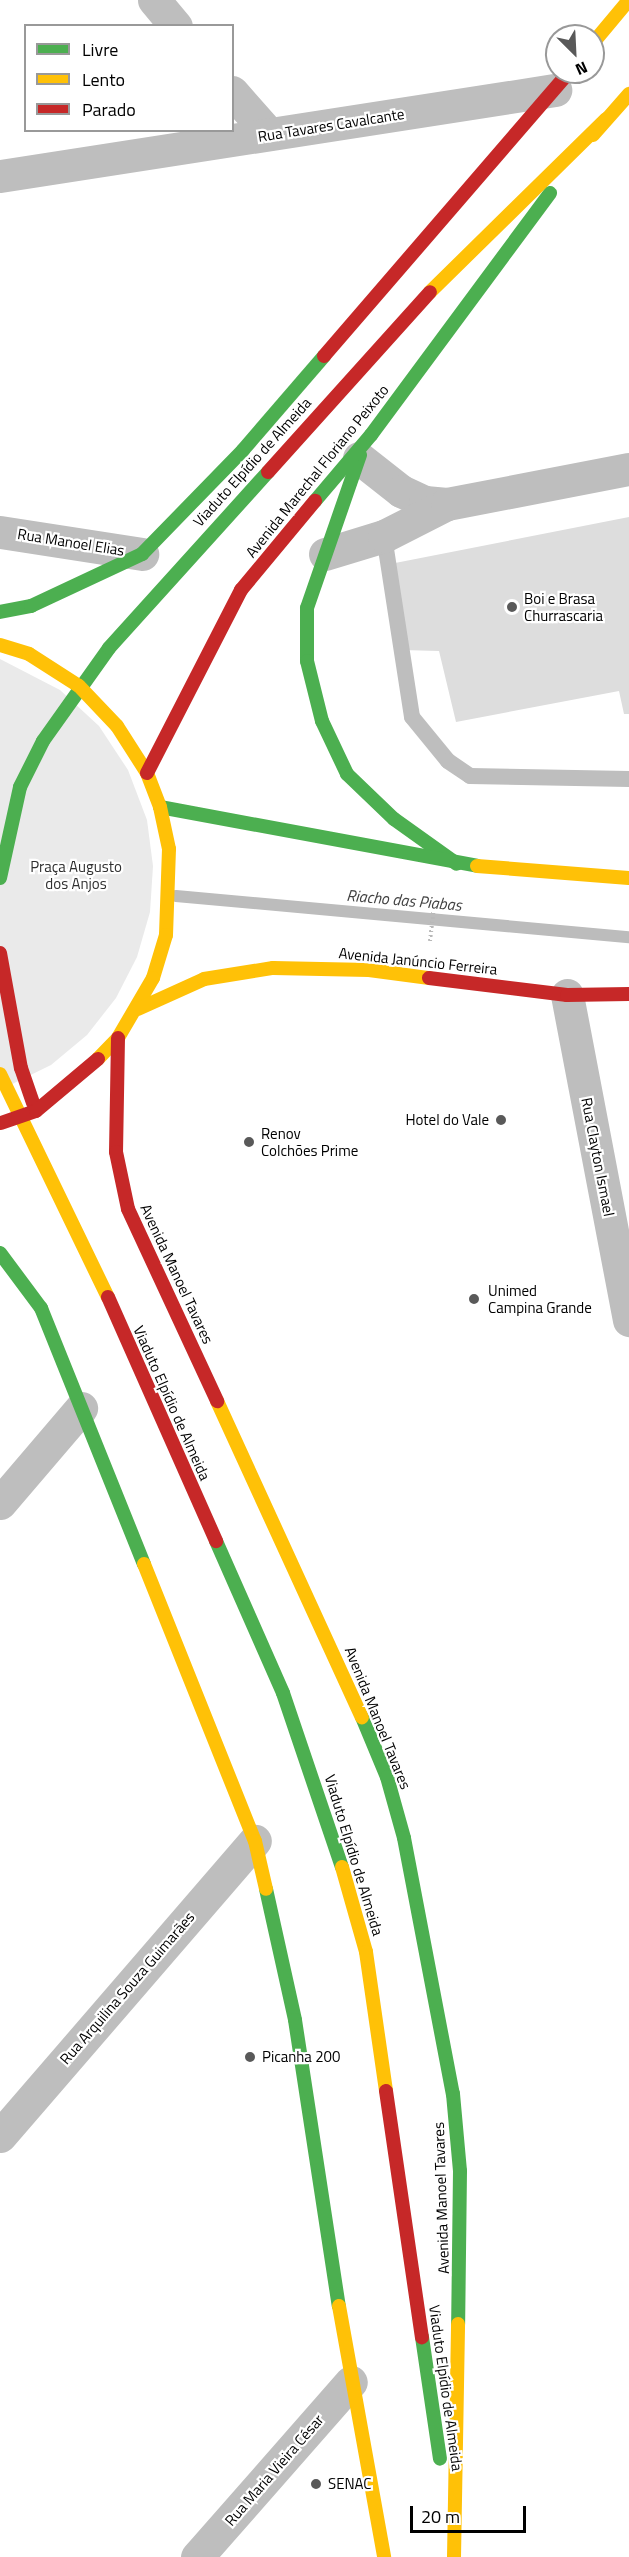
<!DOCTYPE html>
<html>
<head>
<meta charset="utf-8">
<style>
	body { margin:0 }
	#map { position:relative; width:629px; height:2557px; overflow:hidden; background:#fff; font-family:"Titillium Web",sans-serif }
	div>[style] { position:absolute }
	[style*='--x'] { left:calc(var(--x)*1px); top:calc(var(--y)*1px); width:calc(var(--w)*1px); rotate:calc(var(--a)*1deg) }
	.green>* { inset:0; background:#eaeaea }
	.stream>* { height:12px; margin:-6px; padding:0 6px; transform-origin:6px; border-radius:6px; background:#bcbcbc }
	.building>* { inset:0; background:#ddd }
	.path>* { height:4px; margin-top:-2px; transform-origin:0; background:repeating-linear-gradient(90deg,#b8b8b8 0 1.5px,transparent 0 4.5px) }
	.lane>* { height:16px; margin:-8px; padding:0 8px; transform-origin:8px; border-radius:8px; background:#bebebe }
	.street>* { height:33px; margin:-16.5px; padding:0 16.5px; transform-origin:16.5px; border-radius:16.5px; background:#bebebe }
	.fast>* { height:14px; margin:-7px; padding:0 7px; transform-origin:7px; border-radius:7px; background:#4caf50 }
	.slow>* { height:14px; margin:-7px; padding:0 7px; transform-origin:7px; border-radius:7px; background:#ffc107 }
	.jam>* { height:14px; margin:-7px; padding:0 7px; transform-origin:7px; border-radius:7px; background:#c62828 }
	.dots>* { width:16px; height:16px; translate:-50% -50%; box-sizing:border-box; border:3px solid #fff; border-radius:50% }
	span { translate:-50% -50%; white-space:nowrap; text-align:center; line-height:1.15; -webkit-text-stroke:4.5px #fff; paint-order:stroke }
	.street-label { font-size:15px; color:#000 }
	.poi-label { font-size:15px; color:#000 }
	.left { translate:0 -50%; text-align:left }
	.right { translate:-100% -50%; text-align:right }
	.park-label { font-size:15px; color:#303030 }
	.water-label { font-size:16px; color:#414141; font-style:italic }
	.legend { position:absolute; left:24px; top:24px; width:210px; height:108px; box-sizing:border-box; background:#fff; border:2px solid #999; margin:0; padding:8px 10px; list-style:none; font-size:18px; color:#000 }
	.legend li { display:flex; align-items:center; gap:12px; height:30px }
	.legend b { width:30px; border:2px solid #999 }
	.north { position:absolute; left:545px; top:24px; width:60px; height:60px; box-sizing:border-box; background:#fff; border:2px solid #999; border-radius:50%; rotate:156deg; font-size:16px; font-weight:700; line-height:24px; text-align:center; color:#000 }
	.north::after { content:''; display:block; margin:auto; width:21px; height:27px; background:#595959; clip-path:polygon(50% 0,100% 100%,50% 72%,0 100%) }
	.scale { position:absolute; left:410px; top:2506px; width:116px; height:27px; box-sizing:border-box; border:3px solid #000; border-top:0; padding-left:8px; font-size:18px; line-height:21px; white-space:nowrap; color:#000; -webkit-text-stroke:4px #fff; paint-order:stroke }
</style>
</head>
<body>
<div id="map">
	<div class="green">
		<div style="clip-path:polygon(0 659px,60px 690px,99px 726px,128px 770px,147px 820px,153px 866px,150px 912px,137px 957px,116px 998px,87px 1035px,51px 1065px,0 1090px)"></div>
	</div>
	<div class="stream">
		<div style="--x:176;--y:896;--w:455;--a:5.2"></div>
	</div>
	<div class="building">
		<div style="clip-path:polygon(629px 517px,629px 714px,624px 714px,619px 691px,456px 722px,439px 651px,402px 650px,390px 564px)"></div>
	</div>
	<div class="path">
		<div style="--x:430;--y:941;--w:43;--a:-83.4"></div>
	</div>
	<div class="lane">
		<div style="--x:384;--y:536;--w:183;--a:81.2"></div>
		<div style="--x:412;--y:717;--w:57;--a:50.7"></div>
		<div style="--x:448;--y:761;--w:27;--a:34"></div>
		<div style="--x:470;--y:776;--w:159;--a:1.1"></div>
	</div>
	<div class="street">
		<div style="--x:154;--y:0;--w:34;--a:50"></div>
		<div style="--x:232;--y:92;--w:56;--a:48.6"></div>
		<div style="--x:0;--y:176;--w:562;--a:-8.81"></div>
		<div style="--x:359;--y:458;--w:53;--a:38.2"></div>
		<div style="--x:401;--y:491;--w:26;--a:25"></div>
		<div style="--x:425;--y:502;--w:22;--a:5"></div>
		<div style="--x:0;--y:532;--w:144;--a:8.8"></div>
		<div style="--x:325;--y:554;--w:62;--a:-17"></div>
		<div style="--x:384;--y:536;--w:71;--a:-26.9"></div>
		<div style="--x:447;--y:504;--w:185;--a:-10.9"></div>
		<div style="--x:567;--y:995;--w:331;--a:79.2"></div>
		<div style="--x:0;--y:1503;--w:125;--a:-49.5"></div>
		<div style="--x:0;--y:2136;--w:390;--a:-49.2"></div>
		<div style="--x:197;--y:2557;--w:233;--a:-48.7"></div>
	</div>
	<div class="fast">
		<div style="--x:360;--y:455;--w:162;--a:109.1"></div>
		<div style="--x:307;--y:608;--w:53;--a:90"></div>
		<div style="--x:307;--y:661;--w:62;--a:76"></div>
		<div style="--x:322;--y:721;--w:59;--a:64.7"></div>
		<div style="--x:347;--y:774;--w:65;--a:43.8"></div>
		<div style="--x:394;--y:819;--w:77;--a:35.5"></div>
		<div style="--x:315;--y:501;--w:87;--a:-49.7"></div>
		<div style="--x:371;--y:435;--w:301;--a:-53.5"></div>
		<div style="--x:0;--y:612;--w:32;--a:-11"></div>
		<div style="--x:31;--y:606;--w:123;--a:-25.1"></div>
		<div style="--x:142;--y:554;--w:145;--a:-45.8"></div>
		<div style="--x:243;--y:450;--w:124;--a:-49.2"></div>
		<div style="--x:160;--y:807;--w:322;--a:10.5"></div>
		<div style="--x:0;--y:878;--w:93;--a:-77.6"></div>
		<div style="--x:20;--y:787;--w:51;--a:-63.4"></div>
		<div style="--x:43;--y:741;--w:114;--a:-54.6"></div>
		<div style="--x:109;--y:648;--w:237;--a:-47.9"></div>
		<div style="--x:0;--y:1253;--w:69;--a:53.3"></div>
		<div style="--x:41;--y:1308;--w:276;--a:68.1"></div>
		<div style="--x:216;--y:1541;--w:166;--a:66.2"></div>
		<div style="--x:283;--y:1693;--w:184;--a:71.3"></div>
		<div style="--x:362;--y:1717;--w:65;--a:67.4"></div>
		<div style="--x:387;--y:1777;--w:63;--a:74.4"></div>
		<div style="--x:404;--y:1838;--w:261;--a:79.2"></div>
		<div style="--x:453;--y:2094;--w:77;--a:84.8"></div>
		<div style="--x:460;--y:2171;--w:153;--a:90.7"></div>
		<div style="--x:266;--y:1889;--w:134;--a:77.5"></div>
		<div style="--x:295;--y:2020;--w:289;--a:81.3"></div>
		<div style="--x:422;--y:2337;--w:123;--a:81.6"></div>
	</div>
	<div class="slow">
		<div style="--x:593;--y:43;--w:56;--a:-50.1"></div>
		<div style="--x:593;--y:135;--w:55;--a:-48.7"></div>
		<div style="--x:430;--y:292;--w:247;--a:-44.5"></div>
		<div style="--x:0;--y:645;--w:30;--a:17"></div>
		<div style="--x:29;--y:654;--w:59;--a:32.6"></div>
		<div style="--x:79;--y:686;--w:55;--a:46.5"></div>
		<div style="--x:117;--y:726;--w:56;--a:57.4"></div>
		<div style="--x:147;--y:773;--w:36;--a:69"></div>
		<div style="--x:160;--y:807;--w:43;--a:77.9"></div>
		<div style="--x:169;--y:849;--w:86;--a:92"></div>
		<div style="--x:166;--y:935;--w:45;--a:106.8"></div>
		<div style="--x:153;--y:978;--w:69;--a:120.3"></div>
		<div style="--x:118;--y:1038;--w:29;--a:134"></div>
		<div style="--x:477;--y:866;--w:152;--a:4.5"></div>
		<div style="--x:138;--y:1009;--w:72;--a:-24.4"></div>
		<div style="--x:204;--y:979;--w:70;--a:-9.1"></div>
		<div style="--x:273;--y:968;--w:96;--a:1.2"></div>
		<div style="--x:369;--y:970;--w:61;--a:7.6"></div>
		<div style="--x:0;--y:1074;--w:248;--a:64.2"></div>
		<div style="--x:217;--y:1401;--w:348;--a:65.4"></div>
		<div style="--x:144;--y:1564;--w:298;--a:68.2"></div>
		<div style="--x:255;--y:1841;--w:49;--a:77.1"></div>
		<div style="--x:342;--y:1867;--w:88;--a:74.2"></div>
		<div style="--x:366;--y:1952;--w:140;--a:81.8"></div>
		<div style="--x:339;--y:2306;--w:255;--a:79.8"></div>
		<div style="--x:454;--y:2557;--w:233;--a:-89"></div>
	</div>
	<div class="jam">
		<div style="--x:324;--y:356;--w:375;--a:-49.2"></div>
		<div style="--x:268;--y:472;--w:242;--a:-48"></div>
		<div style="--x:147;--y:773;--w:206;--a:-62.8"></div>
		<div style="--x:241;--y:590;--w:116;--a:-50.3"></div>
		<div style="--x:0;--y:953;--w:117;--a:79.7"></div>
		<div style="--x:21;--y:1068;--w:37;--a:71"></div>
		<div style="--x:429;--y:978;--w:139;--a:7"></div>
		<div style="--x:567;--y:995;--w:62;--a:-0.9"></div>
		<div style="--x:118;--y:1038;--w:114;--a:91"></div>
		<div style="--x:116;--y:1152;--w:58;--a:78.1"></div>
		<div style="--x:128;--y:1209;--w:212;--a:65.1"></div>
		<div style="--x:1;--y:1123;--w:37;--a:-19"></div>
		<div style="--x:36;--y:1111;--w:81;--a:-40"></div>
		<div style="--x:108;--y:1297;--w:267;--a:66.1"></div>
		<div style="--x:386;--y:2091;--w:249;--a:81.7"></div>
	</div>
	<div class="dots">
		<div style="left:512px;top:607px;background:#595959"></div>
		<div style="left:501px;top:1120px;background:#595959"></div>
		<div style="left:249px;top:1142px;background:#595959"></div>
		<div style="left:474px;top:1299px;background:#595959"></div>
		<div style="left:250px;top:2057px;background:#595959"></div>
		<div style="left:316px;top:2484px;background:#595959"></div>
	</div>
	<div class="street-label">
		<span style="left:331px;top:125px;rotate:-9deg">Rua Tavares Cavalcante</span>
		<span style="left:252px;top:462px;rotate:-48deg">Viaduto Elpídio de Almeida</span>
		<span style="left:317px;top:471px;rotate:-51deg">Avenida Marechal Floriano Peixoto</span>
		<span style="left:71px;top:542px;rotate:9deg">Rua Manoel Elias</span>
		<span style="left:418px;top:961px;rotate:6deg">Avenida Janúncio Ferreira</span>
		<span style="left:598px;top:1157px;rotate:79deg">Rua Clayton Ismael</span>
		<span style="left:177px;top:1274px;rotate:65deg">Avenida Manoel Tavares</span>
		<span style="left:172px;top:1403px;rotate:66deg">Viaduto Elpídio de Almeida</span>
		<span style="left:378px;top:1718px;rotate:68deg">Avenida Manoel Tavares</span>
		<span style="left:354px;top:1855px;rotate:73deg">Viaduto Elpídio de Almeida</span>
		<span style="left:127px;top:1988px;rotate:-49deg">Rua Arquilina Souza Guimarães</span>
		<span style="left:441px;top:2198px;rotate:-92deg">Avenida Manoel Tavares</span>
		<span style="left:446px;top:2388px;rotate:82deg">Viaduto Elpídio de Almeida</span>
		<span style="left:274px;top:2470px;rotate:-49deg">Rua Maria Vieira César</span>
	</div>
	<div class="poi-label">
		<span class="left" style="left:524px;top:607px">Boi e Brasa<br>Churrascaria</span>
		<span class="right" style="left:489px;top:1120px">Hotel do Vale</span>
		<span class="left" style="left:261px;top:1142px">Renov<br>Colchões Prime</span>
		<span class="left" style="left:488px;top:1299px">Unimed<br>Campina Grande</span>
		<span class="left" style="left:262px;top:2057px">Picanha 200</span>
		<span class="left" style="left:328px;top:2484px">SENAC</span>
	</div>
	<div class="park-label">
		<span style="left:76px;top:875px">Praça Augusto<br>dos Anjos</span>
	</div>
	<div class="water-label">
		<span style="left:404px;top:900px;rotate:5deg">Riacho das Piabas</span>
	</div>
	<ul class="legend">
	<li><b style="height:8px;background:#4caf50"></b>Livre</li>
	<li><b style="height:8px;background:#ffc107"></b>Lento</li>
	<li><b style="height:8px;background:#c62828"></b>Parado</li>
	</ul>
	<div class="north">N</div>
	<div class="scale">20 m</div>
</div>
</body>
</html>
